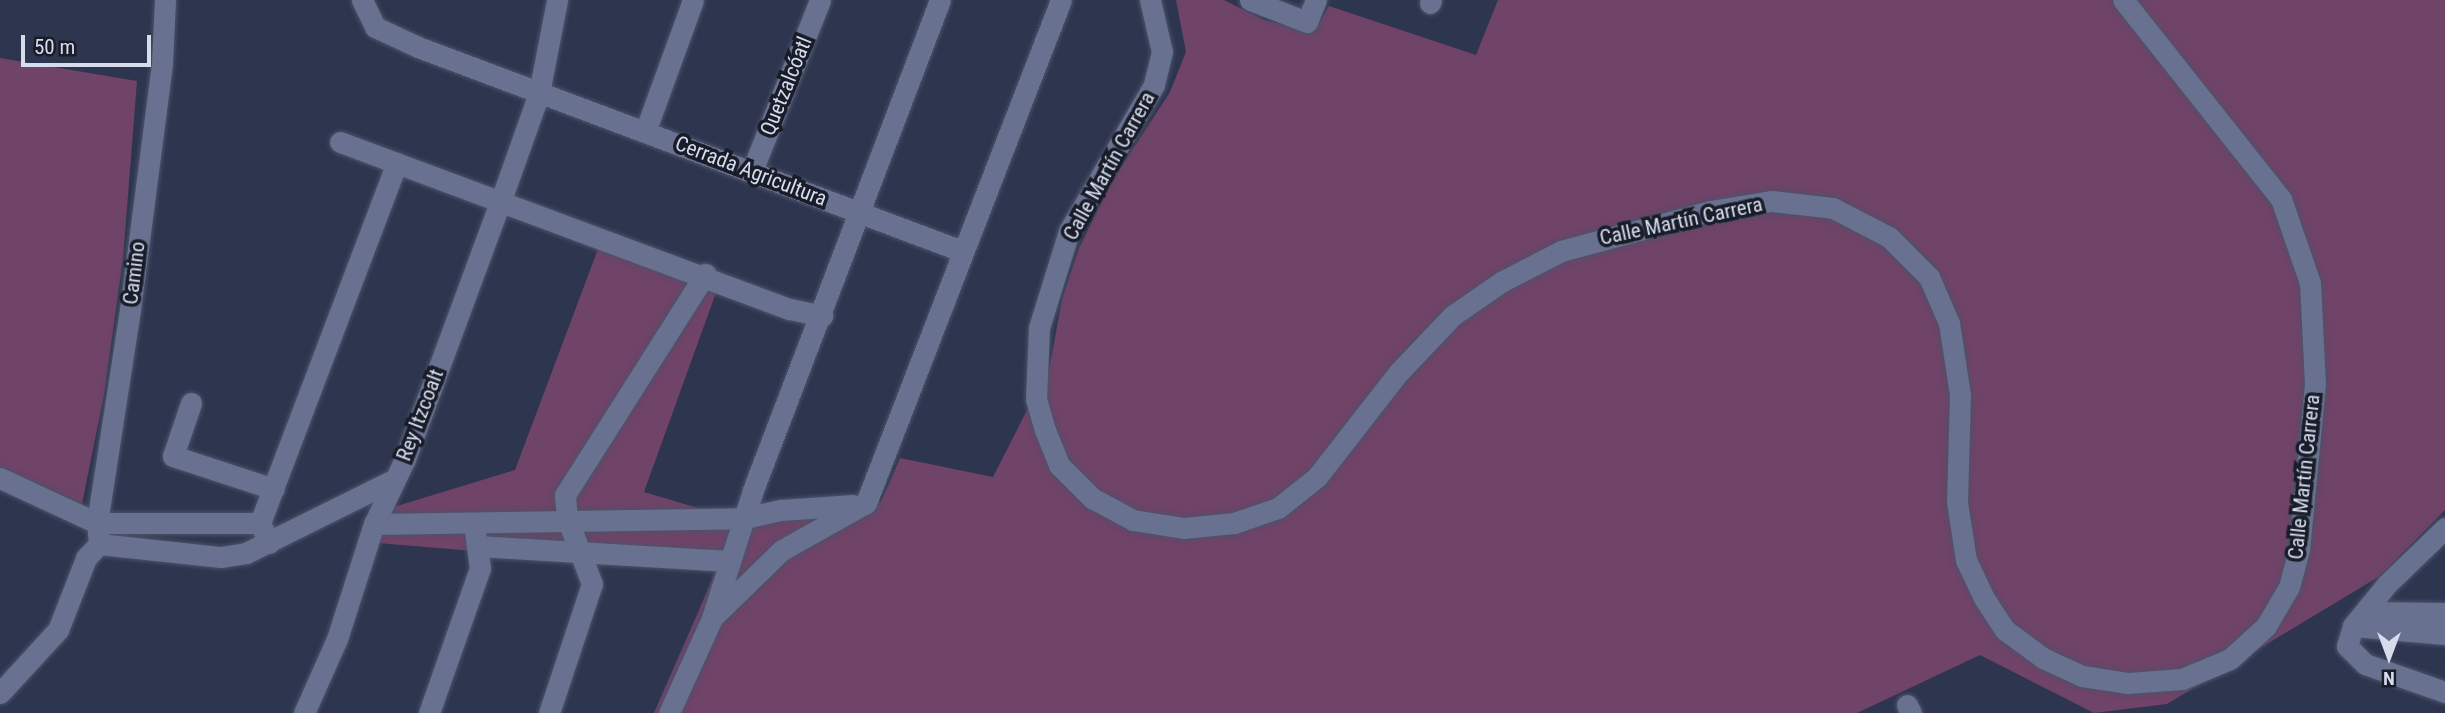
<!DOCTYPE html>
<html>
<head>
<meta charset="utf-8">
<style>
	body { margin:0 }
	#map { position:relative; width:2445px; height:713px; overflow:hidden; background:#2d354f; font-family:"Roboto Condensed",sans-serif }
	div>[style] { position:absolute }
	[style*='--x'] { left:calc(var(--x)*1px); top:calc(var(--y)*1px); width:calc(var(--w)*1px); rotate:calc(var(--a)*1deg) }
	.green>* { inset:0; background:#704368 }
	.roads { filter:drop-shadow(0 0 2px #4c5268) drop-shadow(0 0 2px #4c5268) }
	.minor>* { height:21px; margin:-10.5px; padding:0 10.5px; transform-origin:10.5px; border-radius:10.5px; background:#68718f }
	span { translate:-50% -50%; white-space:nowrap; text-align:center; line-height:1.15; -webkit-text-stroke:7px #191d29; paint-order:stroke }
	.street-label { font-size:21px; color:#d7dced }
	.north { position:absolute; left:2354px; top:622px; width:70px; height:70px; -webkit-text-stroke:5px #191d29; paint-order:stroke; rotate:180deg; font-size:19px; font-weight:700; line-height:28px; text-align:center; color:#d7dced }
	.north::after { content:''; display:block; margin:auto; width:24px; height:32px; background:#d7dced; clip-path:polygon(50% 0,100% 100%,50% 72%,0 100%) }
	.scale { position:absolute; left:21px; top:35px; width:130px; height:32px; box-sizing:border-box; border:4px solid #d7dced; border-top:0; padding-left:9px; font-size:21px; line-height:24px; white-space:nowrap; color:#d7dced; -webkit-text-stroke:5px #191d29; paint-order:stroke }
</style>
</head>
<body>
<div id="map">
	<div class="green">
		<div style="clip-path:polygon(1176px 0,1224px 0,1264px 20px,1314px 32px,1329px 6px,1476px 55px,1498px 0,2445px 0,2445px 510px,2380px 576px,2167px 704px,2094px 713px,1980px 655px,1857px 713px,654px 713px,716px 571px,378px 543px,387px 509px,515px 470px,604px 233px,722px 276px,644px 492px,738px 520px,824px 517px,881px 502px,900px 458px,993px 477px,1050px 365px,1062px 299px,1079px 248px,1112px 181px,1170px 92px,1186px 52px)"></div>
		<div style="clip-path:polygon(0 58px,137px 81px,123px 259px,104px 395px,82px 504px,0 467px)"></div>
	</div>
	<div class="roads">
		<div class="minor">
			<div style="--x:362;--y:0;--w:30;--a:64"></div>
			<div style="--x:375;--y:27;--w:47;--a:24.9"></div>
			<div style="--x:418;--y:47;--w:581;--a:20.56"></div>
			<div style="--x:1150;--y:0;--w:53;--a:77"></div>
			<div style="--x:1162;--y:52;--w:34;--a:104"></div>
			<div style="--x:1154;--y:85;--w:169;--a:120.2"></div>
			<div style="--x:1069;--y:231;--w:102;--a:107.2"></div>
			<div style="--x:1039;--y:328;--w:71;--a:92.4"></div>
			<div style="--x:1036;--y:399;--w:32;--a:74"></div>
			<div style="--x:1045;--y:430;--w:38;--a:68"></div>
			<div style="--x:1059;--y:465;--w:47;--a:45"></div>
			<div style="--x:1092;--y:498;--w:47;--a:28.2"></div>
			<div style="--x:1133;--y:520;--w:52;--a:8.9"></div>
			<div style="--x:1184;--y:528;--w:50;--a:-5.7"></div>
			<div style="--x:1234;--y:523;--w:46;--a:-18.8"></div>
			<div style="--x:1278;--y:508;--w:50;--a:-38.5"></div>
			<div style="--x:1317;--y:477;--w:132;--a:-52.1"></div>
			<div style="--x:1398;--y:373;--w:79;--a:-46.5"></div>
			<div style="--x:1452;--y:316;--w:60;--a:-34.8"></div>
			<div style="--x:1501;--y:282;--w:68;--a:-27.3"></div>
			<div style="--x:1561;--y:251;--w:154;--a:-15"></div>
			<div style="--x:1710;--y:211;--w:63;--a:-9.2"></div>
			<div style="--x:1772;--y:201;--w:61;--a:6.5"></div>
			<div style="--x:1833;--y:208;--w:63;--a:27.4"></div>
			<div style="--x:1889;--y:237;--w:57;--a:45"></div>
			<div style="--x:1929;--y:277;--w:50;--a:66.5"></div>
			<div style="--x:1949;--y:323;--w:73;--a:81.3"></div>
			<div style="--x:1960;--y:395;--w:107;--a:91.6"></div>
			<div style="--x:1957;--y:502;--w:59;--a:81.2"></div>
			<div style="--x:1966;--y:560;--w:42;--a:64.7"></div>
			<div style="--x:1984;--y:598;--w:38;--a:57"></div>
			<div style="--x:2005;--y:630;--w:47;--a:36.4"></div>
			<div style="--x:2043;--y:658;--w:43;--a:24.8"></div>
			<div style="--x:2082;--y:676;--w:47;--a:8.7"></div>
			<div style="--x:2128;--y:683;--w:54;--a:-4.2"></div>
			<div style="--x:2182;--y:679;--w:52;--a:-22.6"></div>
			<div style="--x:2230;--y:659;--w:49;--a:-42.5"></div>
			<div style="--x:2266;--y:626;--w:45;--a:-59.5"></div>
			<div style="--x:2289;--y:587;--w:38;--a:-75"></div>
			<div style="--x:2299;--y:550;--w:167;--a:-84.5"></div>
			<div style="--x:2315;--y:384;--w:101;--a:-92.8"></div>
			<div style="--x:2310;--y:283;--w:89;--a:-109"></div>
			<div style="--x:2281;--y:199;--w:254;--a:-128.4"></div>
			<div style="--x:1250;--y:0;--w:61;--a:21.1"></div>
			<div style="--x:1307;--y:22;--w:24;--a:-68"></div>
			<div style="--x:1430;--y:3;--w:3;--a:-72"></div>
			<div style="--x:645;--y:132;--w:140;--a:-70"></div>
			<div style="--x:340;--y:142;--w:480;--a:20.4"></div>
			<div style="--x:790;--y:309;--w:33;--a:12"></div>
			<div style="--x:752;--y:171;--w:184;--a:-68.3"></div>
			<div style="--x:191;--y:403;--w:56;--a:108.8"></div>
			<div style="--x:173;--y:456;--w:106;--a:18.1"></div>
			<div style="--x:0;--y:478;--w:107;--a:24.9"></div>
			<div style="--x:97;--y:523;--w:163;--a:0"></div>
			<div style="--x:374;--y:524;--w:371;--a:-0.9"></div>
			<div style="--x:745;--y:518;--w:37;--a:-13"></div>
			<div style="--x:781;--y:510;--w:72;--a:-4"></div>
			<div style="--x:2445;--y:528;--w:81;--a:136"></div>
			<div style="--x:2387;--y:584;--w:54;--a:129"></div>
			<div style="--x:2353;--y:626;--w:21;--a:107"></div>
			<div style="--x:2347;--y:646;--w:25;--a:45"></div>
			<div style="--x:2365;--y:664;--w:85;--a:19.3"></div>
			<div style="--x:269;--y:543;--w:22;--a:-114"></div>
			<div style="--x:260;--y:523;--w:385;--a:-69.2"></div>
			<div style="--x:99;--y:544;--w:21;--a:-95"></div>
			<div style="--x:97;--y:523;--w:216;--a:-81.2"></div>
			<div style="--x:130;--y:310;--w:250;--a:-82.6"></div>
			<div style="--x:162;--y:62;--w:62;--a:-87.2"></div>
			<div style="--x:477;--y:546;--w:253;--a:3.4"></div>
			<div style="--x:2367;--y:612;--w:78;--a:0.7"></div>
			<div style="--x:713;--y:617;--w:96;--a:-44.2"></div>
			<div style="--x:782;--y:550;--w:96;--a:-29.2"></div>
			<div style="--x:866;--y:503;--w:539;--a:-68.81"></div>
			<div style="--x:2353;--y:626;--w:92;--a:5"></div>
			<div style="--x:0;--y:693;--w:86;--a:-47.4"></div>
			<div style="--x:58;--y:630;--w:77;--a:-68.7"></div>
			<div style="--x:86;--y:558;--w:19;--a:-47"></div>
			<div style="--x:99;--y:544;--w:123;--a:6.1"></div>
			<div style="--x:221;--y:557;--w:25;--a:-9"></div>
			<div style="--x:246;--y:553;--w:164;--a:-26.4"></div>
			<div style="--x:1907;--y:705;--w:9;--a:63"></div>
			<div style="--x:304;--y:713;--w:81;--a:-66"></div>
			<div style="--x:337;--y:639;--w:121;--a:-72.2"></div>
			<div style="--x:374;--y:524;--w:72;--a:-64.5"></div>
			<div style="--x:405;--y:459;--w:276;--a:-69.7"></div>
			<div style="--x:501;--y:200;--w:114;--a:-70.4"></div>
			<div style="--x:539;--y:93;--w:95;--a:-79"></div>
			<div style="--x:429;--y:713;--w:154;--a:-70.6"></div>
			<div style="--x:480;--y:568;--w:35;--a:-98"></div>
			<div style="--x:549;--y:713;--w:136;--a:-71.6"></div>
			<div style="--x:592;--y:584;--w:71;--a:-110.7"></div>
			<div style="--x:567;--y:518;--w:23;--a:-95"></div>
			<div style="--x:565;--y:495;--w:262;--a:-57.6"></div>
			<div style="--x:669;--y:713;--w:104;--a:-65.6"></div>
			<div style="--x:712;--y:618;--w:134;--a:-72.2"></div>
			<div style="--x:753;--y:490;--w:524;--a:-69.11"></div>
		</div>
	</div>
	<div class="street-label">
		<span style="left:786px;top:86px;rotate:-68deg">Quetzalcóatl</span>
		<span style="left:1109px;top:166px;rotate:-61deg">Calle Martín Carrera</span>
		<span style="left:751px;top:171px;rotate:21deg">Cerrada Agricultura</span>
		<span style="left:1681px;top:221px;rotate:-12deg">Calle Martín Carrera</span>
		<span style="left:134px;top:273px;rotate:-83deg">Camino</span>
		<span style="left:420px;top:415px;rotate:-69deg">Rey Itzcoalt</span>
		<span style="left:2304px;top:477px;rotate:-84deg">Calle Martín Carrera</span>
	</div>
	<div class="north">N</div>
	<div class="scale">50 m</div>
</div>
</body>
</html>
